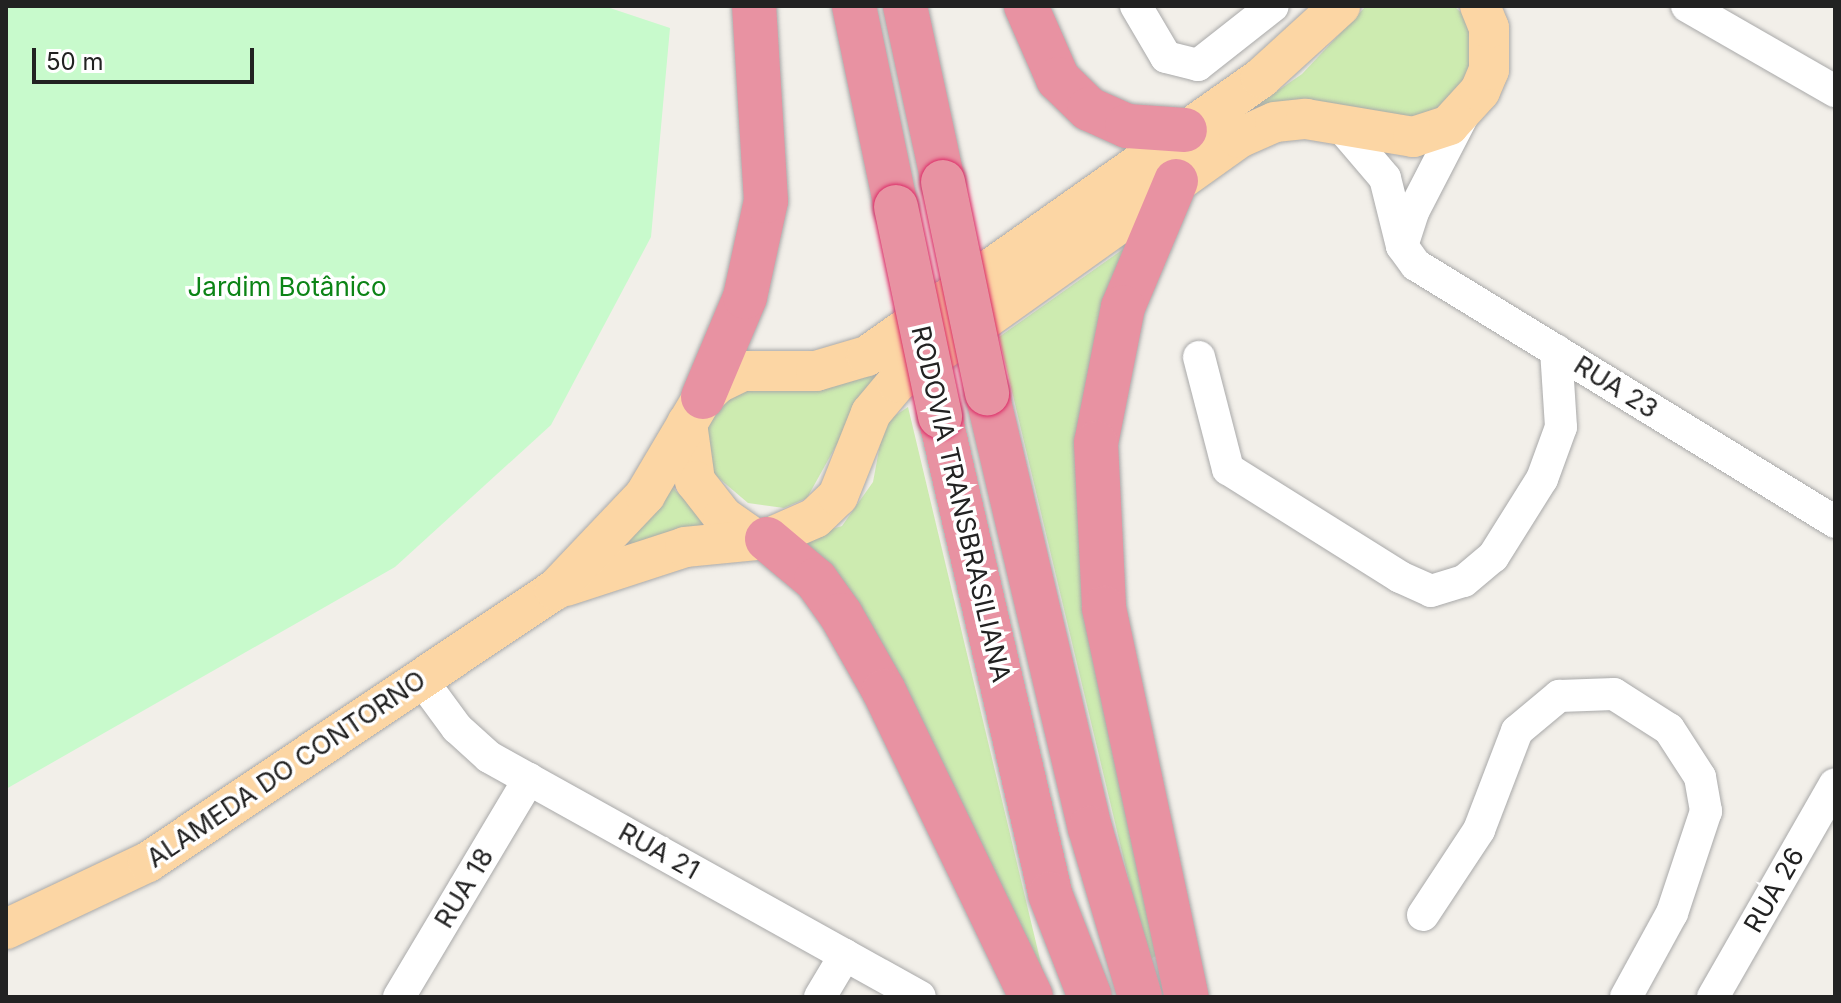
<!DOCTYPE html>
<html>
<head>
<meta charset="utf-8">
<style>
	body { margin:0 }
	#map { position:relative; width:1841px; height:1003px; overflow:hidden; background:#f2efe9; font-family:Inter,sans-serif }
	div>[style] { position:absolute }
	[style*='--x'] { left:calc(var(--x)*1px); top:calc(var(--y)*1px); width:calc(var(--w)*1px); rotate:calc(var(--a)*1deg) }
	.grass>* { inset:0; background:#cdebb0 }
	.park>* { inset:0; background:#c8facc }
	.roads { filter:drop-shadow(0 0 2px #a9a9a9) drop-shadow(0 0 2px #a9a9a9) }
	.minor>* { height:32px; margin:-16px; padding:0 16px; transform-origin:16px; border-radius:16px; background:#fff }
	.major>* { height:40px; margin:-20px; padding:0 20px; transform-origin:20px; border-radius:20px; background:#fcd6a4 }
	.highway>* { height:44px; margin:-22px; padding:0 22px; transform-origin:22px; border-radius:22px; background:#e892a2 }
	.bridges { filter:drop-shadow(0 0 2px #dc2a67) drop-shadow(0 0 2px #dc2a67) }
	.highway-bridge>* { height:44px; margin:-22px; padding:0 22px; transform-origin:22px; border-radius:22px; background:#e892a2 }
	span { translate:-50% -50%; white-space:nowrap; text-align:center; line-height:1.15; -webkit-text-stroke:7px #fff; paint-order:stroke }
	.park-label { font-size:26px; color:#0c8416 }
	.street-label { font-size:26px; color:#222 }
	.frame { position:absolute; inset:0; border:8px solid #222; pointer-events:none }
	.scale { position:absolute; left:32px; top:48px; width:222px; height:36px; box-sizing:border-box; border:4px solid #222; border-top:0; padding-left:10px; font-size:24px; line-height:28px; white-space:nowrap; color:#222; -webkit-text-stroke:6px #fff; paint-order:stroke }
</style>
</head>
<body>
<div id="map">
	<div class="grass">
		<div style="clip-path:polygon(1366px 6px,1454px 6px,1468px 19px,1474px 74px,1434px 122px,1277px 107px,862px 399px,807px 498px,784px 508px,748px 503px,714px 474px,705px 458px,709px 409px,727px 389px,784px 381px,1241px 116px,1302px 74px)"></div>
		<div style="clip-path:polygon(1136px 240px,1090px 401px,1163px 951px,1148px 961px,999px 337px)"></div>
		<div style="clip-path:polygon(908px 407px,1049px 997px,794px 541px,842px 526px,873px 482px,884px 423px)"></div>
		<div style="clip-path:polygon(672px 487px,708px 523px,616px 552px)"></div>
	</div>
	<div class="park">
		<div style="clip-path:polygon(6px 6px,604px 6px,670px 28px,651px 237px,551px 425px,395px 567px,6px 789px)"></div>
	</div>
	<div class="roads">
		<div class="minor">
			<div style="--x:1136;--y:6;--w:59;--a:59.5"></div>
			<div style="--x:1166;--y:57;--w:33;--a:14"></div>
			<div style="--x:1198;--y:65;--w:95;--a:-38.2"></div>
			<div style="--x:1687;--y:6;--w:171;--a:29.9"></div>
			<div style="--x:1338;--y:123;--w:72;--a:49.5"></div>
			<div style="--x:1385;--y:178;--w:70;--a:76"></div>
			<div style="--x:1402;--y:246;--w:24;--a:54"></div>
			<div style="--x:1416;--y:265;--w:492;--a:31.5"></div>
			<div style="--x:1402;--y:246;--w:36;--a:-72"></div>
			<div style="--x:1413;--y:212;--w:111;--a:-62.7"></div>
			<div style="--x:1199;--y:357;--w:116;--a:75.5"></div>
			<div style="--x:1228;--y:469;--w:203;--a:32.1"></div>
			<div style="--x:1400;--y:577;--w:34;--a:24"></div>
			<div style="--x:1431;--y:591;--w:34;--a:-17"></div>
			<div style="--x:1464;--y:581;--w:38;--a:-40"></div>
			<div style="--x:1493;--y:557;--w:92;--a:-57.9"></div>
			<div style="--x:1542;--y:479;--w:55;--a:-69.9"></div>
			<div style="--x:1561;--y:427;--w:77;--a:-93.7"></div>
			<div style="--x:421;--y:679;--w:61;--a:53.7"></div>
			<div style="--x:457;--y:728;--w:43;--a:42.2"></div>
			<div style="--x:489;--y:757;--w:493;--a:29.1"></div>
			<div style="--x:1423;--y:915;--w:102;--a:-56.6"></div>
			<div style="--x:1479;--y:830;--w:106;--a:-69"></div>
			<div style="--x:1517;--y:731;--w:55;--a:-39.8"></div>
			<div style="--x:1559;--y:696;--w:55;--a:-2.1"></div>
			<div style="--x:1614;--y:694;--w:65;--a:32.5"></div>
			<div style="--x:1669;--y:729;--w:57;--a:57.1"></div>
			<div style="--x:1700;--y:777;--w:35;--a:80"></div>
			<div style="--x:1706;--y:811;--w:108;--a:108.4"></div>
			<div style="--x:1672;--y:913;--w:96;--a:118.7"></div>
			<div style="--x:399;--y:997;--w:254;--a:-59.2"></div>
			<div style="--x:820;--y:997;--w:49;--a:-59.2"></div>
			<div style="--x:1713;--y:997;--w:245;--a:-60.2"></div>
		</div>
		<div class="major">
			<div style="--x:687;--y:423;--w:59;--a:82.1"></div>
			<div style="--x:695;--y:481;--w:46;--a:52.1"></div>
			<div style="--x:723;--y:517;--w:37;--a:35"></div>
			<div style="--x:566;--y:586;--w:125;--a:-18.1"></div>
			<div style="--x:685;--y:547;--w:82;--a:-5.6"></div>
			<div style="--x:767;--y:539;--w:52;--a:-23.6"></div>
			<div style="--x:815;--y:518;--w:32;--a:-44"></div>
			<div style="--x:838;--y:496;--w:89;--a:-68.3"></div>
			<div style="--x:871;--y:413;--w:40;--a:-50"></div>
			<div style="--x:897;--y:382;--w:420;--a:-35.5"></div>
			<div style="--x:1239;--y:138;--w:39;--a:-24"></div>
			<div style="--x:1275;--y:122;--w:31;--a:-6"></div>
			<div style="--x:1306;--y:119;--w:109;--a:9.5"></div>
			<div style="--x:1413;--y:137;--w:38;--a:-18"></div>
			<div style="--x:1449;--y:125;--w:46;--a:-47.6"></div>
			<div style="--x:1480;--y:91;--w:23;--a:-67"></div>
			<div style="--x:1489;--y:70;--w:42;--a:-90"></div>
			<div style="--x:1489;--y:28;--w:24;--a:-112"></div>
			<div style="--x:6;--y:929;--w:157;--a:-25.3"></div>
			<div style="--x:148;--y:862;--w:490;--a:-33.8"></div>
			<div style="--x:555;--y:590;--w:131;--a:-46.5"></div>
			<div style="--x:645;--y:495;--w:114;--a:-59.4"></div>
			<div style="--x:703;--y:397;--w:21;--a:-43"></div>
			<div style="--x:718;--y:383;--w:28;--a:-26"></div>
			<div style="--x:743;--y:371;--w:73;--a:0"></div>
			<div style="--x:816;--y:371;--w:53;--a:-16.4"></div>
			<div style="--x:867;--y:356;--w:482;--a:-35.2"></div>
			<div style="--x:1261;--y:78;--w:107;--a:-42.3"></div>
		</div>
		<div class="highway">
			<div style="--x:854;--y:6;--w:205;--a:78.2"></div>
			<div style="--x:905;--y:6;--w:180;--a:77.8"></div>
			<div style="--x:1026;--y:6;--w:80;--a:66.3"></div>
			<div style="--x:1058;--y:79;--w:43;--a:44.1"></div>
			<div style="--x:1089;--y:109;--w:42;--a:24.1"></div>
			<div style="--x:1127;--y:126;--w:58;--a:3.9"></div>
			<div style="--x:1176;--y:181;--w:137;--a:112.8"></div>
			<div style="--x:1123;--y:307;--w:139;--a:101.2"></div>
			<div style="--x:1096;--y:443;--w:165;--a:87.2"></div>
			<div style="--x:1104;--y:608;--w:398;--a:78"></div>
			<div style="--x:987;--y:393;--w:447;--a:76.7"></div>
			<div style="--x:1090;--y:828;--w:176;--a:73.5"></div>
			<div style="--x:703;--y:397;--w:108;--a:-67.2"></div>
			<div style="--x:745;--y:297;--w:98;--a:-77.7"></div>
			<div style="--x:766;--y:201;--w:195;--a:-93.5"></div>
			<div style="--x:940;--y:416;--w:490;--a:77"></div>
			<div style="--x:1050;--y:894;--w:110;--a:68.8"></div>
			<div style="--x:767;--y:539;--w:64;--a:39.9"></div>
			<div style="--x:816;--y:580;--w:43;--a:54.5"></div>
			<div style="--x:841;--y:615;--w:87;--a:60.5"></div>
			<div style="--x:884;--y:691;--w:339;--a:64.3"></div>
		</div>
	</div>
	<div class="bridges">
		<div class="highway-bridge">
			<div style="--x:943;--y:182;--w:216;--a:78.2"></div>
			<div style="--x:896;--y:207;--w:214;--a:78.1"></div>
		</div>
	</div>
	<div class="park-label">
		<span style="left:287px;top:287px">Jardim Botânico</span>
	</div>
	<div class="street-label">
		<span style="left:1616px;top:387px;rotate:32deg">RUA 23</span>
		<span style="left:961px;top:504px;rotate:77deg">RODOVIA TRANSBRASILIANA</span>
		<span style="left:286px;top:769px;rotate:-34deg">ALAMEDA DO CONTORNO</span>
		<span style="left:659px;top:851px;rotate:29deg">RUA 21</span>
		<span style="left:464px;top:888px;rotate:-59deg">RUA 18</span>
		<span style="left:1774px;top:890px;rotate:-60deg">RUA 26</span>
	</div>
	<div class="frame"></div>
	<div class="scale">50 m</div>
</div>
</body>
</html>
